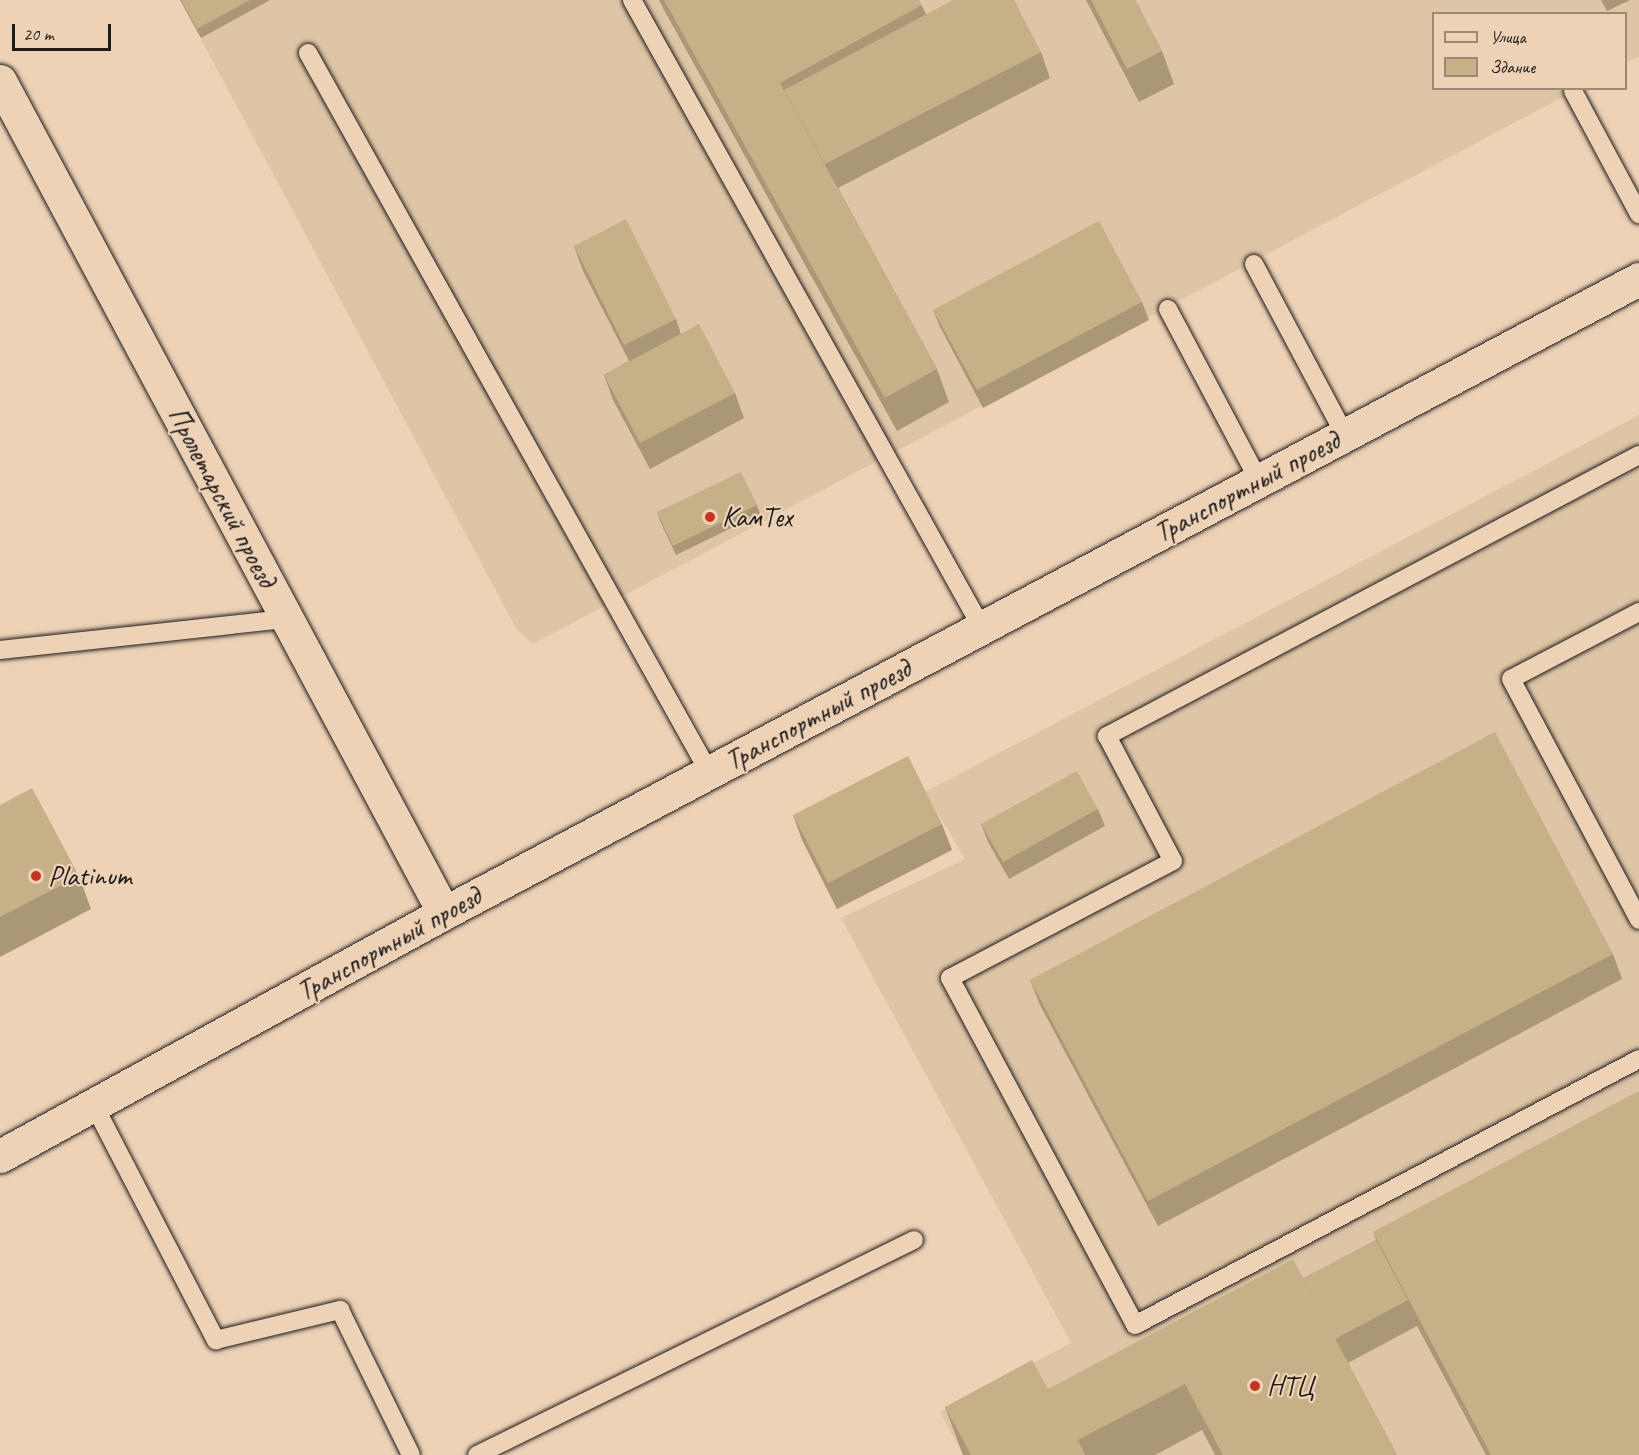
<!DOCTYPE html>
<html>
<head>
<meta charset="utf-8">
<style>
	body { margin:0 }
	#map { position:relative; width:1639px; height:1455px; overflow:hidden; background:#eed2b5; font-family:Caveat,sans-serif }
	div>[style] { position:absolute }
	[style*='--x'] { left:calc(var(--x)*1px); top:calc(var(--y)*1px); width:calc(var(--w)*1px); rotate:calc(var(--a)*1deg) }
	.built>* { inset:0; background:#dec5a5 }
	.roads { filter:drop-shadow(0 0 2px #1c1c1c) drop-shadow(0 0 2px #1c1c1c) }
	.lane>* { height:18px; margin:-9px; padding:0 9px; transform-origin:9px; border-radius:9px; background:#eed2b5 }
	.street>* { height:33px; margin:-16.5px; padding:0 16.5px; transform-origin:16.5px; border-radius:16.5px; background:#eed2b5 }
	.wall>* { inset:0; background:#aa9775 }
	.building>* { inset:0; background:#c6b088 }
	.dots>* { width:16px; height:16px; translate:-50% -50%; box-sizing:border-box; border:3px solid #eed2b5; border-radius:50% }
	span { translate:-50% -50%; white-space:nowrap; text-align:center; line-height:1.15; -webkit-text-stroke:4.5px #eed2b5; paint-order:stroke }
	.street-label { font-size:28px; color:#1c1c1c }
	.poi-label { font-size:28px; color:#1c1c1c }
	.left { translate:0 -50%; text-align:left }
	.legend { position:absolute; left:1432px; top:12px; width:195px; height:78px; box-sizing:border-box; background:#eed2b5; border:2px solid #9a8978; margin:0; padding:8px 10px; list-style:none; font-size:18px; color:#1c1c1c }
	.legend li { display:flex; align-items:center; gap:12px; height:30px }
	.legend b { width:30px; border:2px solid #9a8978 }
	.scale { position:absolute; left:12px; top:24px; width:99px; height:27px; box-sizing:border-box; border:3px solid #1c1c1c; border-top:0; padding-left:8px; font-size:18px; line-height:21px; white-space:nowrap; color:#1c1c1c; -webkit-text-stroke:4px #eed2b5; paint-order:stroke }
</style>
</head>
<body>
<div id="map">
	<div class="built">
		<div style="clip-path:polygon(180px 0,1639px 0,1639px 56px,1626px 63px,1626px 14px,1434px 14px,1434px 88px,1578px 89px,533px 644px,517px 630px)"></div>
		<div style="clip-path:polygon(1639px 415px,1639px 1455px,963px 1455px,940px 1412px,1071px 1343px,841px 918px,965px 859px,925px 792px)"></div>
	</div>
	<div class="roads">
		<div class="lane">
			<div style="--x:632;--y:0;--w:719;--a:60.87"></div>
			<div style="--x:308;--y:53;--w:823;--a:60.85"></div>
			<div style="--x:1573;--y:91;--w:140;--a:61.8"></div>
			<div style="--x:1254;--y:264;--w:194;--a:62"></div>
			<div style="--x:1168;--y:309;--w:195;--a:62.1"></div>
			<div style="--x:1639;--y:455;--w:602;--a:152.16"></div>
			<div style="--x:1107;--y:736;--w:141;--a:62.2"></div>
			<div style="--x:1173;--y:861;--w:252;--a:152.3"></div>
			<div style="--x:950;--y:978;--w:393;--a:61.9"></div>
			<div style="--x:1135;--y:1325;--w:570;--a:-27.82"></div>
			<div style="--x:1639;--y:612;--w:144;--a:152.4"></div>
			<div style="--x:1511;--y:679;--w:273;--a:62"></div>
			<div style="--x:0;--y:650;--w:289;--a:-6.2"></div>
			<div style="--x:95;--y:1107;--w:263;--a:62.6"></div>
			<div style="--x:216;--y:1340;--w:128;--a:-13.6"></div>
			<div style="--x:340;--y:1310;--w:161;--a:63.9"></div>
			<div style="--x:477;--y:1455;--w:487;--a:-26.2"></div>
		</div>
		<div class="street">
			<div style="--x:0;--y:81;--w:943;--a:61.91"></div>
			<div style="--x:0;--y:1156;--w:506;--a:-28.69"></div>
			<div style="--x:444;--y:913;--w:1353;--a:-27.95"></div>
		</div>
	</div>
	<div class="wall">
		<div style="clip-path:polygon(180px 0,270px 0,201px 38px)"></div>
		<div style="clip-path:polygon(659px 0,919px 0,926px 14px,1041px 52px,1050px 78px,838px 188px,937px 369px,949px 402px,897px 431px,663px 8px)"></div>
		<div style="clip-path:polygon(1086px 0,1135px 0,1162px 51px,1174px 84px,1139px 102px)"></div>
		<div style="clip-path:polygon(1601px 0,1630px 0,1607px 11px)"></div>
		<div style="clip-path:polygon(574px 246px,676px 319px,681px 334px,735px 393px,744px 418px,650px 469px,613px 400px,604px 375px,629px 361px,583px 271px)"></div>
		<div style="clip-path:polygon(1142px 302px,1149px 320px,983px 408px,940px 327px,933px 310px)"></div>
		<div style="clip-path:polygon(757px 505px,760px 514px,676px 555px,660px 521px,657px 512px)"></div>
		<div style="clip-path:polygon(0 805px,79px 876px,91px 909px,0 957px)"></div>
		<div style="clip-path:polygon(1098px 809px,1105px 826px,1009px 879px,988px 842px,981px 824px)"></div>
		<div style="clip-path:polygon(793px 815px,942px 824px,952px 850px,837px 909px,802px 840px)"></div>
		<div style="clip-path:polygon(1613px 954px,1622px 979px,1158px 1226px,1040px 1005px,1030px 980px)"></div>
		<div style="clip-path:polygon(1373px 1232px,1639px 1455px,1486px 1455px,1417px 1326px,1348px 1363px,1397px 1455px,1215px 1455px,1202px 1430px,1155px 1455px,963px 1455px,945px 1407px,1048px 1389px,1303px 1279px,1376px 1240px)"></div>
	</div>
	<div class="building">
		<div style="clip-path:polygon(181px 0,250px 0,197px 29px)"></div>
		<div style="clip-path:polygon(664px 0,919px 0,922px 5px,780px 83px,937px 369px,885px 398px)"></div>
		<div style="clip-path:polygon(953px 0,1014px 0,1041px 52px,825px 164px,784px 90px)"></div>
		<div style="clip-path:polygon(1091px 0,1135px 0,1162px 51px,1127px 69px)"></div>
		<div style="clip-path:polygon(626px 219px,676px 319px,624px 345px,574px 246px)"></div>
		<div style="clip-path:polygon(1099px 221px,1142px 302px,977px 390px,933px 310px)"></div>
		<div style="clip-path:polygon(699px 324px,735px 393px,640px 443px,604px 375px)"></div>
		<div style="clip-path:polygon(741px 472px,757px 505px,673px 546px,657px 512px)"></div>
		<div style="clip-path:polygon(1495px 732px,1613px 954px,1148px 1201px,1030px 980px)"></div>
		<div style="clip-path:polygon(908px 756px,942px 824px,828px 883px,793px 815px)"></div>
		<div style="clip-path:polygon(1077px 771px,1098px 809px,1003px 862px,981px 824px)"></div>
		<div style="clip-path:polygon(32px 788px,79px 876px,0 917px,0 805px)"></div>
		<div style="clip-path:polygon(1639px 1091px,1639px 1455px,1491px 1455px,1373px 1232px)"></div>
		<div style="clip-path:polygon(1376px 1240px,1408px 1300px,1335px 1339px,1303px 1278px)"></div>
		<div style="clip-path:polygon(1293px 1259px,1397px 1455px,1223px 1455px,1185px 1384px,1078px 1440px,1085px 1455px,971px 1455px,945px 1407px,1032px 1360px,1048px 1389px)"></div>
	</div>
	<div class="dots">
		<div style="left:710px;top:517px;background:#c8321e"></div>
		<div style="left:36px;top:876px;background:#c8321e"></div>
		<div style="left:1255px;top:1386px;background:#c8321e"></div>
	</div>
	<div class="street-label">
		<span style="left:1247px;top:487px;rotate:-28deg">Транспортный проезд</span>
		<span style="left:222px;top:497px;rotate:62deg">Пролетарский проезд</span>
		<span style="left:818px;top:715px;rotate:-28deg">Транспортный проезд</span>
		<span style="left:389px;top:944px;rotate:-29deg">Транспортный проезд</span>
	</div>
	<div class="poi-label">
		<span class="left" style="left:722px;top:517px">КамТех</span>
		<span class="left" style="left:48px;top:876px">Platinum</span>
		<span class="left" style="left:1267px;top:1386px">НТЦ</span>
	</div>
	<ul class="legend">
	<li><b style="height:8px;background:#eed2b5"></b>Улица</li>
	<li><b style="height:16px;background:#c6b088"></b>Здание</li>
	</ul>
	<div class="scale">20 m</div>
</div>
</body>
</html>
